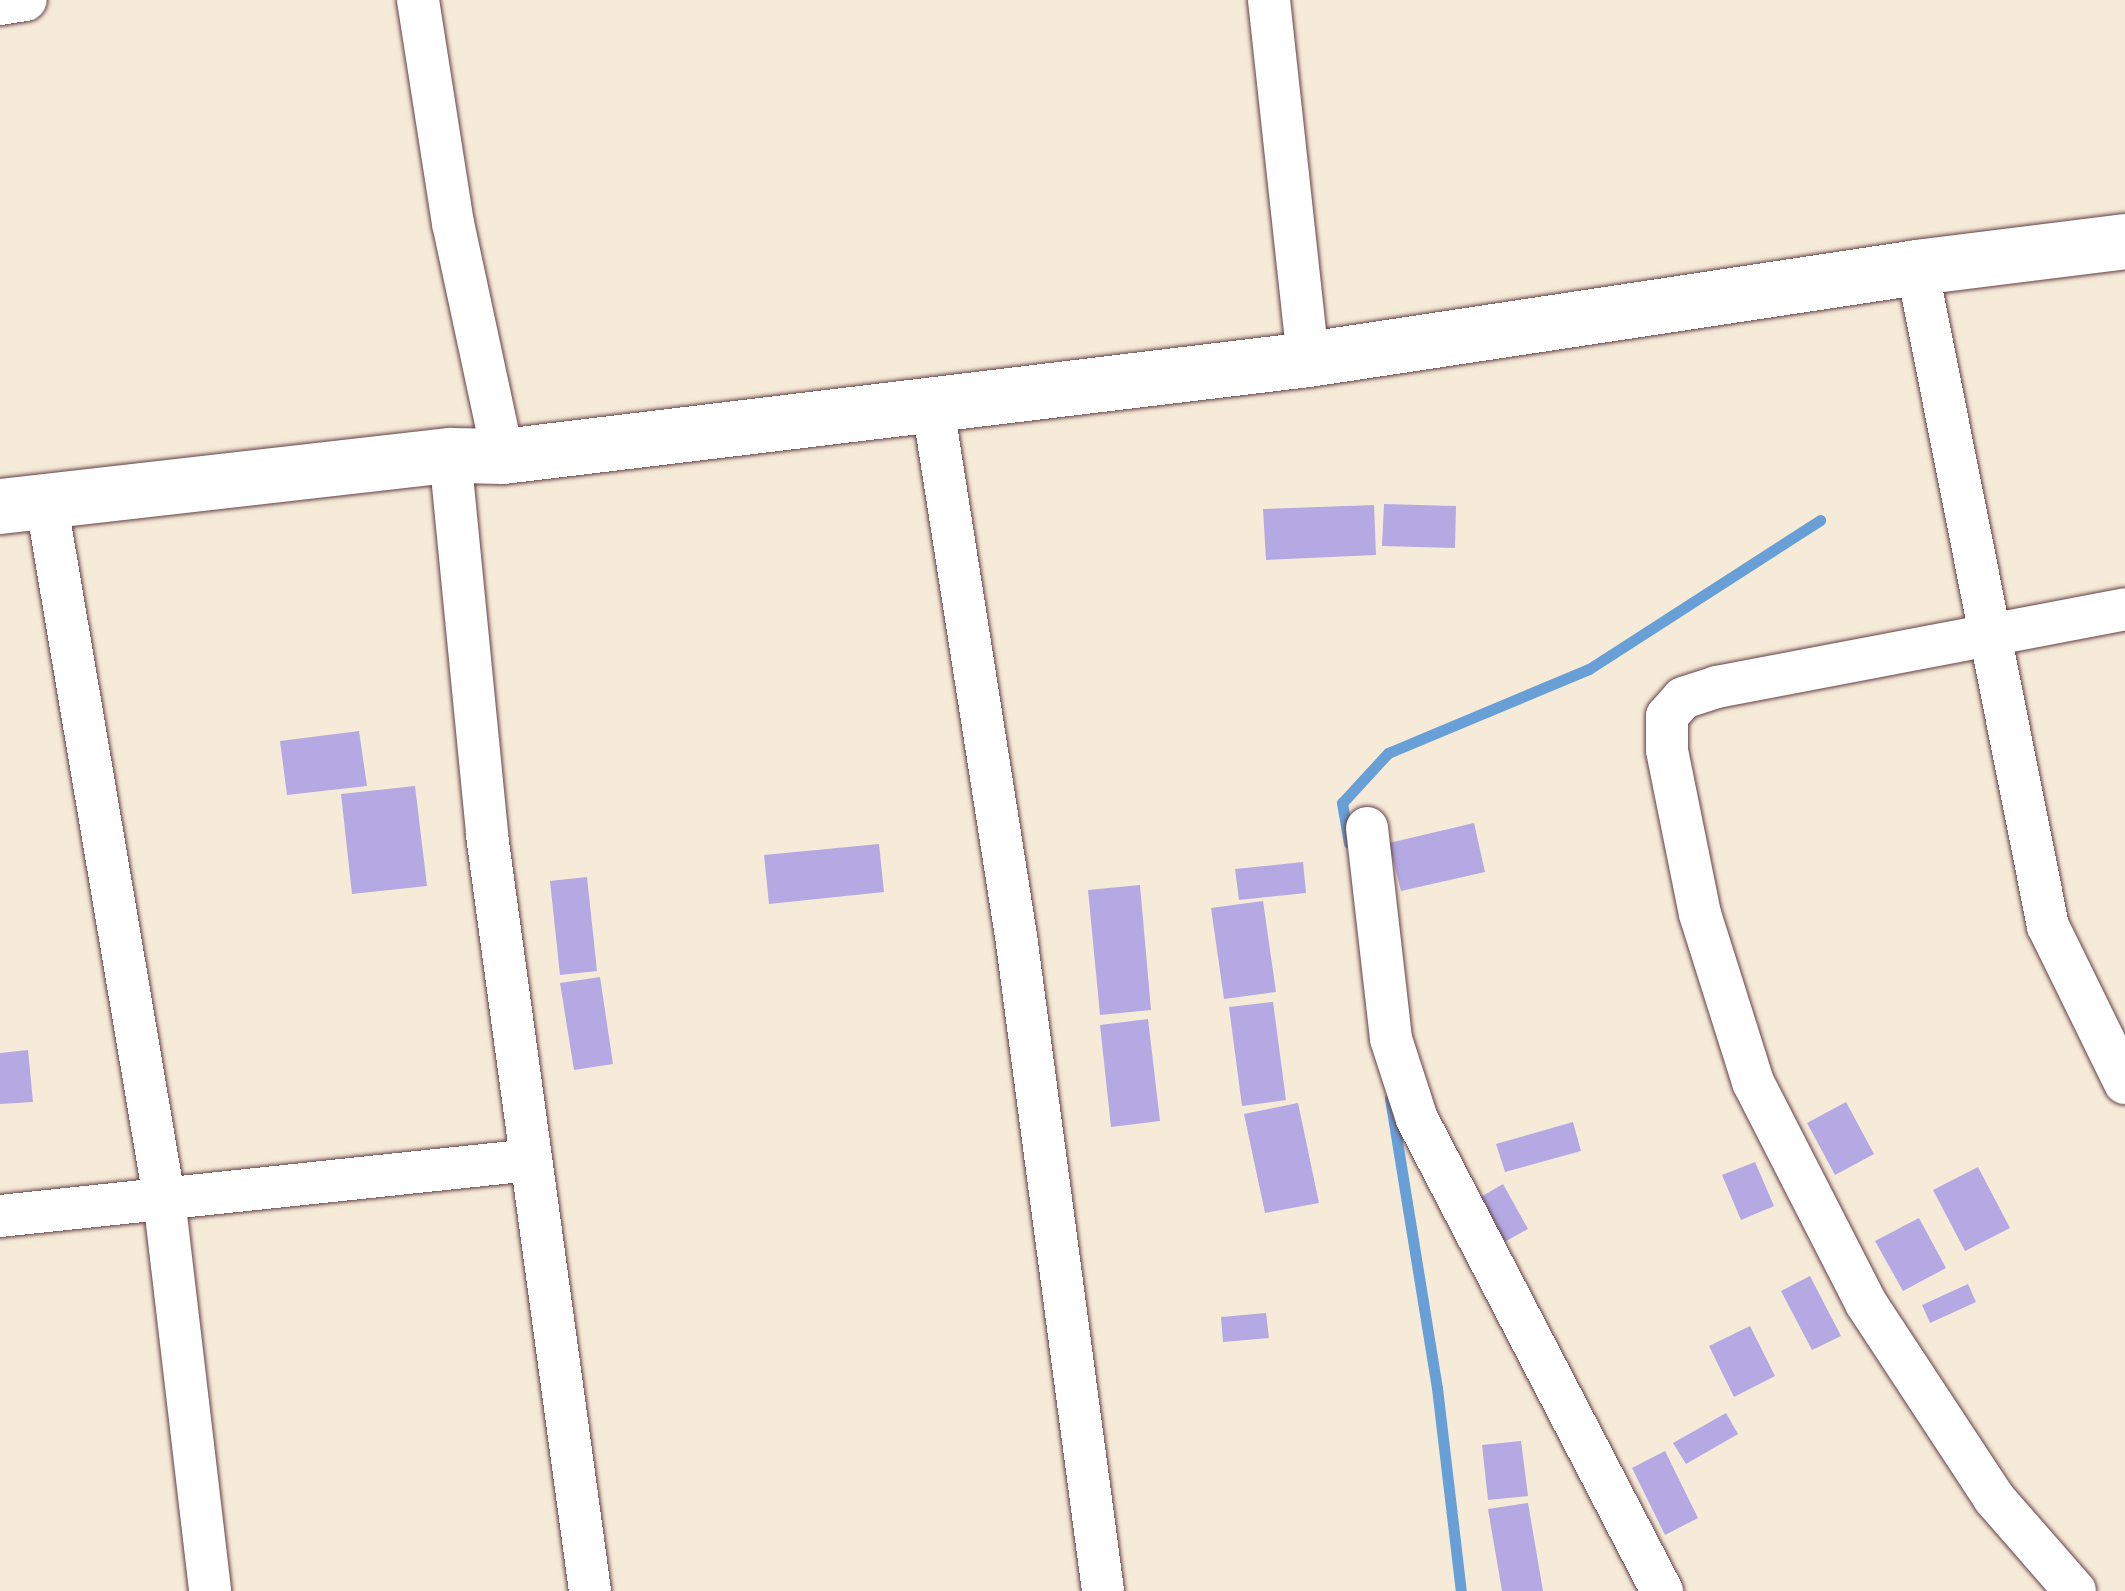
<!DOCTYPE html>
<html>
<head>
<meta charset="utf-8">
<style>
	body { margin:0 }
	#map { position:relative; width:2125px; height:1591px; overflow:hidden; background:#f6ebd8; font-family:Delius,sans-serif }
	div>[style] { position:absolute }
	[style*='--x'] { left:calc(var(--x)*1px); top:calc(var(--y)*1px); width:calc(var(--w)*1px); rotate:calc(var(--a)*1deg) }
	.stream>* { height:11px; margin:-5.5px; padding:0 5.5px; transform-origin:5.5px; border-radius:5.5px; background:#689fd6 }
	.building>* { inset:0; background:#b4a9e3 }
	.roads { filter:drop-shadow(0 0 2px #643e45) drop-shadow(0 0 2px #643e45) }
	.minor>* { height:42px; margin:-21px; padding:0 21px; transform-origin:21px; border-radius:21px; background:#fff }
	.secondary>* { height:55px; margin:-27.5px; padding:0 27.5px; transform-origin:27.5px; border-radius:27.5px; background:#fff }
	span { translate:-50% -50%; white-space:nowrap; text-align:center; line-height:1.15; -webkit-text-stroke:10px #fdfcf7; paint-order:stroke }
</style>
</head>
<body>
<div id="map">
	<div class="stream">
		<div style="--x:1349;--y:843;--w:41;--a:-99.9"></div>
		<div style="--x:1342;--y:803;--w:68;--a:-47.4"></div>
		<div style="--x:1388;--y:753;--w:218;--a:-22.7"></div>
		<div style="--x:1589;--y:669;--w:275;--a:-32.8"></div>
		<div style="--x:1390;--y:1098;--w:294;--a:80.8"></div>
		<div style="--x:1437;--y:1388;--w:204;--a:83.3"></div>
	</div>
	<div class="building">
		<div style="clip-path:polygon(1384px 504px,1456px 506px,1455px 548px,1382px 546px)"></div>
		<div style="clip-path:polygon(1374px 505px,1376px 555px,1266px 560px,1263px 509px)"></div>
		<div style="clip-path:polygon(359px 731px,367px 786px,287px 795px,280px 741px)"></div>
		<div style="clip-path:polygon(415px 786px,427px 886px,352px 894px,341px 794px)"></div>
		<div style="clip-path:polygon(1474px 823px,1485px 872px,1401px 891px,1389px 843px)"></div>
		<div style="clip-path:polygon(879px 844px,884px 892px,769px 904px,764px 855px)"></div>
		<div style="clip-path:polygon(1303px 862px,1306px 893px,1239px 900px,1235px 869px)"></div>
		<div style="clip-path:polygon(587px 877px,597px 971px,560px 975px,550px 881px)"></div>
		<div style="clip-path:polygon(1140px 885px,1151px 1010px,1100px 1015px,1088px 890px)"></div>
		<div style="clip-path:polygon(1263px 901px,1276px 992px,1224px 999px,1211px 908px)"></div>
		<div style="clip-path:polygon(600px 977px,613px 1064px,574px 1070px,560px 983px)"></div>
		<div style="clip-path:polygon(1273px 1002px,1286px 1100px,1242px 1106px,1229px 1007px)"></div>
		<div style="clip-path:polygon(1148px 1019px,1160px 1121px,1111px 1127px,1100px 1025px)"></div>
		<div style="clip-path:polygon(28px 1050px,33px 1102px,0 1104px,0 1053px)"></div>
		<div style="clip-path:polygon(1846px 1102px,1874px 1154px,1835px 1175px,1807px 1123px)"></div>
		<div style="clip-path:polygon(1298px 1103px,1319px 1203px,1265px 1213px,1244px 1114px)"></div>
		<div style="clip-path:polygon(1573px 1122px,1581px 1151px,1505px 1172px,1496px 1144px)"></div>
		<div style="clip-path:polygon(1755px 1162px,1774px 1206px,1741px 1220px,1722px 1175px)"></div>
		<div style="clip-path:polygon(1978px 1167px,2010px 1228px,1965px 1251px,1933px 1190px)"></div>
		<div style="clip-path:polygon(1503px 1184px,1528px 1229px,1497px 1246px,1472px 1202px)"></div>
		<div style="clip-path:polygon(1919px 1218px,1946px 1268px,1903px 1291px,1875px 1241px)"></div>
		<div style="clip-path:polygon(1810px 1276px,1841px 1336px,1812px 1350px,1781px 1291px)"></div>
		<div style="clip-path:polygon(1968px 1284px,1976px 1302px,1930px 1323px,1922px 1305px)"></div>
		<div style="clip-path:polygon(1266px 1313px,1269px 1338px,1223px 1342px,1221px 1317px)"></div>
		<div style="clip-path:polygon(1750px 1326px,1775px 1376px,1734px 1397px,1709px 1346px)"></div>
		<div style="clip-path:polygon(1726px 1413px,1738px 1434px,1686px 1464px,1673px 1443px)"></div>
		<div style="clip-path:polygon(1521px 1441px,1528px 1496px,1488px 1500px,1482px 1445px)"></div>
		<div style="clip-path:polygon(1665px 1451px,1698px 1518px,1665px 1535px,1632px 1468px)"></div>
		<div style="clip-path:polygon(1528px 1503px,1543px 1591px,1502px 1591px,1488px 1509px)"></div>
	</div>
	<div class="roads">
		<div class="minor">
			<div style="--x:418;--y:0;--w:226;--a:81.1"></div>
			<div style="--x:453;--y:223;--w:238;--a:77.9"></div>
			<div style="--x:1269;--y:0;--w:361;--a:83.8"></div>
			<div style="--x:0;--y:4;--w:26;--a:-9"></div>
			<div style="--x:1917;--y:267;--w:672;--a:78.76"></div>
			<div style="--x:2048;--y:926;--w:175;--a:63.9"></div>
			<div style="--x:932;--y:401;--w:542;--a:81.08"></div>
			<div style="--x:1016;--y:936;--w:661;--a:82.43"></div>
			<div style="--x:450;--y:455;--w:382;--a:84.4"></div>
			<div style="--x:487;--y:835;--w:763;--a:82.24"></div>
			<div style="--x:46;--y:500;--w:708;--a:80.4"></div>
			<div style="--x:164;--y:1198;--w:396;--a:83.3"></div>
			<div style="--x:1367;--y:828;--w:212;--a:83.5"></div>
			<div style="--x:1391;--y:1039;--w:84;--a:72"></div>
			<div style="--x:1417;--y:1119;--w:532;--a:62.57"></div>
			<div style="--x:0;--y:1216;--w:534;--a:-6.02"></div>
			<div style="--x:2075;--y:1591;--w:123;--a:-131.1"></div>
			<div style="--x:1994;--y:1498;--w:233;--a:-123.3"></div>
			<div style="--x:1866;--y:1303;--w:248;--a:-117.1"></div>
			<div style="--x:1753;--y:1082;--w:176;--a:-107.5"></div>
			<div style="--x:1700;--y:914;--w:167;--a:-101.4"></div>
			<div style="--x:1667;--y:750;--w:34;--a:-90"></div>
			<div style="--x:1667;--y:716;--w:24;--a:-48"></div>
			<div style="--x:1683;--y:698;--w:36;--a:-18"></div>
			<div style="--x:1717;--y:687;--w:415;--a:-10.8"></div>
		</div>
		<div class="secondary">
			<div style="--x:0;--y:506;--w:453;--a:-6.5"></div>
			<div style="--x:450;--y:455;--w:53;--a:1.1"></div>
			<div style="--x:503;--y:456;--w:811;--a:-6.87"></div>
			<div style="--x:1308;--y:359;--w:616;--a:-8.59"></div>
			<div style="--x:1917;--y:267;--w:210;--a:-7.1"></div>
		</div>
	</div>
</div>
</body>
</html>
